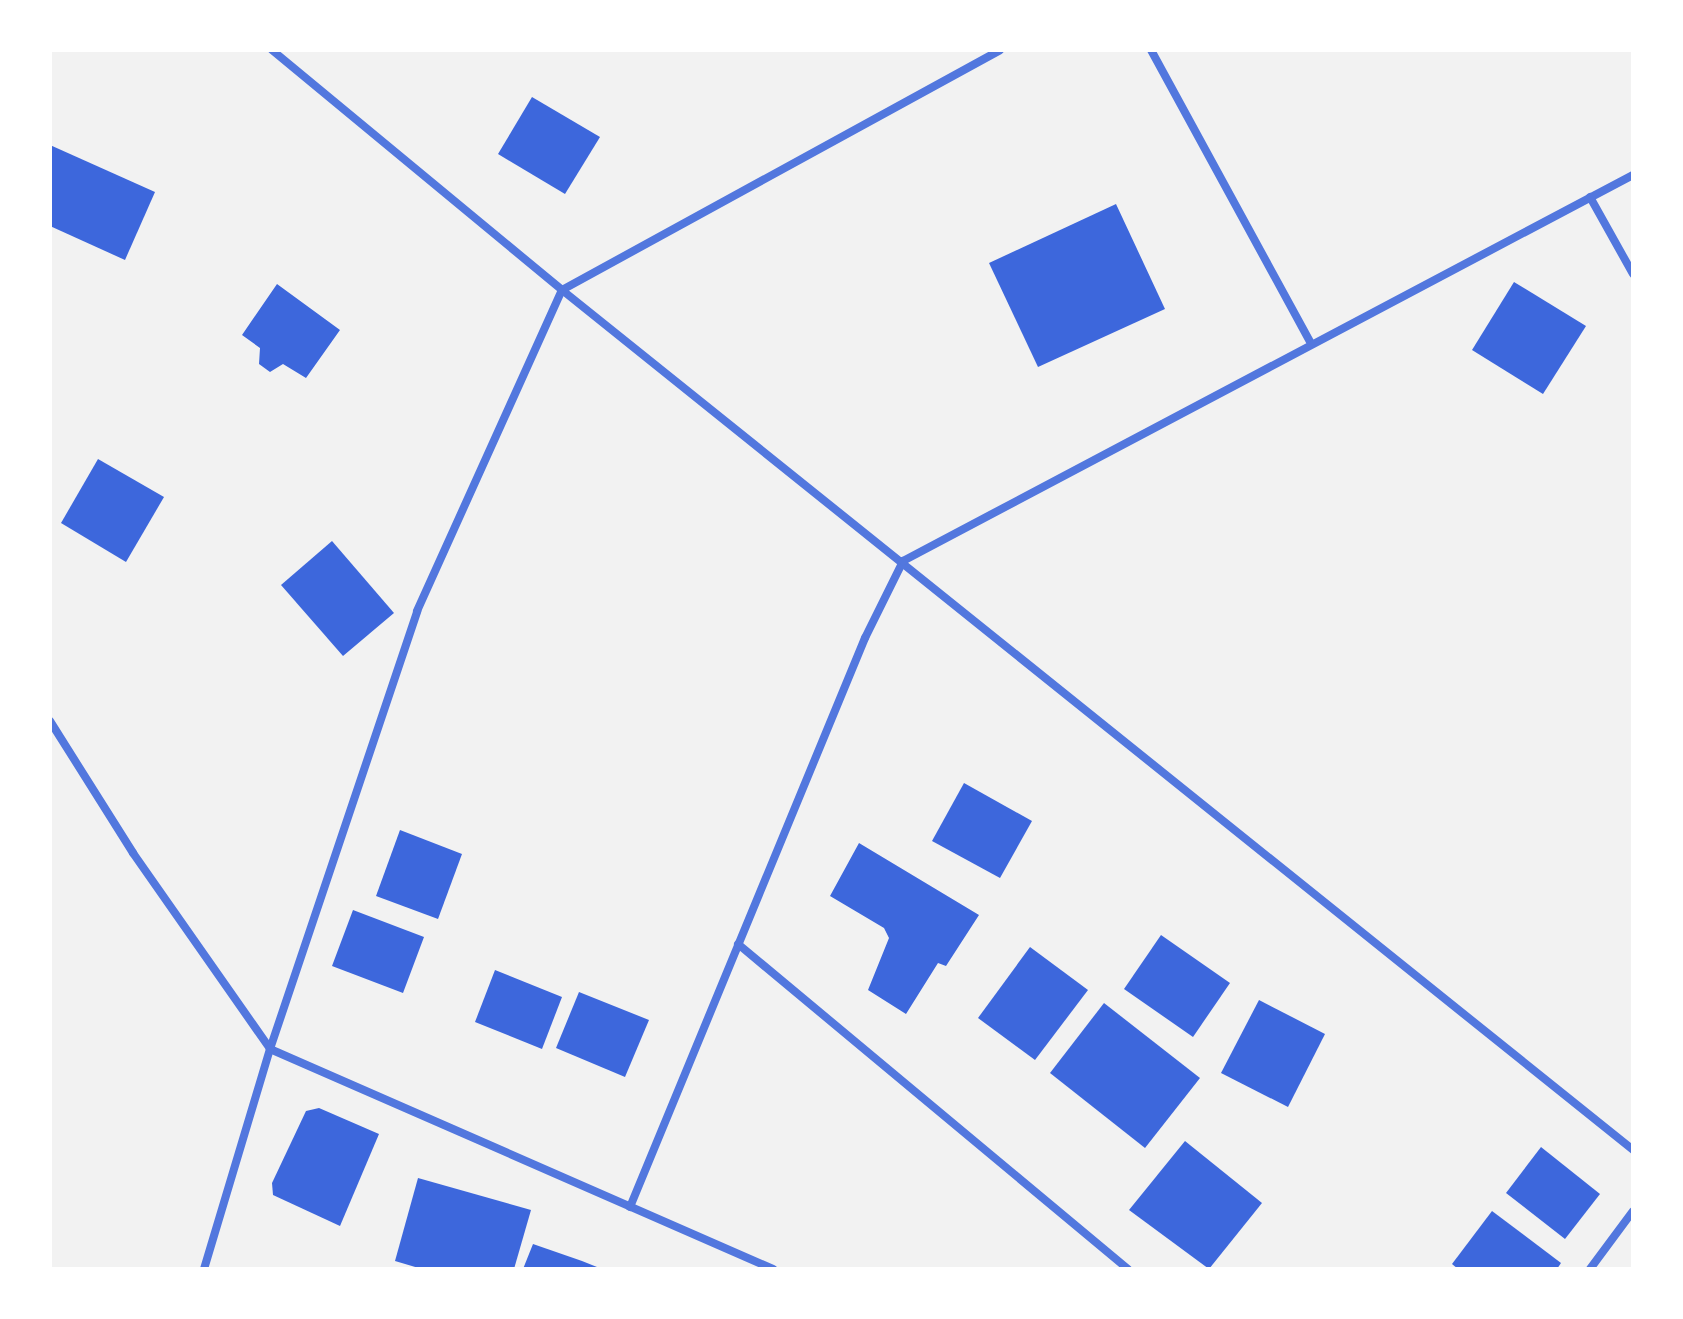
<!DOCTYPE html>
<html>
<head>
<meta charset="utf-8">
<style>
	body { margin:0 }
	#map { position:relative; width:1683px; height:1319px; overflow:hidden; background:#f2f2f2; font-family:"Nunito Sans",sans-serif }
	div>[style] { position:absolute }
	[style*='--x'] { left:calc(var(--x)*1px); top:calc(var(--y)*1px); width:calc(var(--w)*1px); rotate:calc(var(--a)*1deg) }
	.building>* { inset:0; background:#3d67dc }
	.minor>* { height:8px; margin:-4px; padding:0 4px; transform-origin:4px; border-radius:4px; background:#5277de }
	span { translate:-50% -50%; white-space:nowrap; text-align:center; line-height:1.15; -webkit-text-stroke:6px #fff; paint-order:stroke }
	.frame { position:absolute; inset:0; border:52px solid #fff; pointer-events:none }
</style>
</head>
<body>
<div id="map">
	<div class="building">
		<div style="clip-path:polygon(532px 97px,600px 137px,565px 194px,498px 154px)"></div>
		<div style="clip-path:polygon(50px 145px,155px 192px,125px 260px,50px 226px)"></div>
		<div style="clip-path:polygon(1116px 204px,1165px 309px,1038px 367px,989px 263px)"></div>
		<div style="clip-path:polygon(1514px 282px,1586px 326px,1543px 394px,1472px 350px)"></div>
		<div style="clip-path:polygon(277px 284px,340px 330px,306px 378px,283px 364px,270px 372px,259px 364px,260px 348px,242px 335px)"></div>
		<div style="clip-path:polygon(98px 459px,164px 497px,126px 562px,61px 523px)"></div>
		<div style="clip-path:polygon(332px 541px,394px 613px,343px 656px,281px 585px)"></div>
		<div style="clip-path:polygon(964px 783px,1032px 821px,1000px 878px,932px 841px)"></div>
		<div style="clip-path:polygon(400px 830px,462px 854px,438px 919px,376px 896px)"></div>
		<div style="clip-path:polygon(859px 843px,979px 915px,946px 966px,938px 963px,906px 1014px,868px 990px,889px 938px,884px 928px,830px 896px)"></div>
		<div style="clip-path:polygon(353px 910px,424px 937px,403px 993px,332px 966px)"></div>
		<div style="clip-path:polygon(1161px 935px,1230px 983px,1193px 1037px,1124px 989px)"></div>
		<div style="clip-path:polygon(1030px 947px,1088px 990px,1035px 1060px,978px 1018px)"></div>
		<div style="clip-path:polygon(495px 970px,562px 997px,542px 1049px,475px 1022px)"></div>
		<div style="clip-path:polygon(579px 992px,649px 1020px,625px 1077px,556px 1048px)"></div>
		<div style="clip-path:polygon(1259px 1000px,1325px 1034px,1288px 1107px,1221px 1073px)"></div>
		<div style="clip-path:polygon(1104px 1003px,1200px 1078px,1145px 1148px,1050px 1073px)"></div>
		<div style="clip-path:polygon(319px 1108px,379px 1134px,340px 1226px,273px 1195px,272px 1183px,306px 1111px)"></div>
		<div style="clip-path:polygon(1185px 1141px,1262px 1203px,1209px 1269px,1129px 1210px)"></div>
		<div style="clip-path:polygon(1541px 1147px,1600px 1194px,1565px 1239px,1506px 1193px)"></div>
		<div style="clip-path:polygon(418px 1178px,531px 1210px,514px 1269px,422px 1269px,395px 1261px)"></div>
		<div style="clip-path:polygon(1492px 1211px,1561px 1263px,1557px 1269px,1458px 1269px,1452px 1264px)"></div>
		<div style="clip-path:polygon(533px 1244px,582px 1261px,602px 1269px,523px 1269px)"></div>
	</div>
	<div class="minor">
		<div style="--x:272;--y:50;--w:376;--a:39.6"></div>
		<div style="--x:562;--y:290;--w:1374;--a:38.76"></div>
		<div style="--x:1151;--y:50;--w:332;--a:61.4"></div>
		<div style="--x:1590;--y:197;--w:88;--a:60.8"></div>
		<div style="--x:50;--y:721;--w:156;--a:57.8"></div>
		<div style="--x:133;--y:853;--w:239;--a:55"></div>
		<div style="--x:270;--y:1049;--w:549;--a:23.62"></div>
		<div style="--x:738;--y:944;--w:508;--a:39.81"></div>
		<div style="--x:630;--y:1207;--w:616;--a:-67.56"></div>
		<div style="--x:865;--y:638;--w:86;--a:-63.7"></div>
		<div style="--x:903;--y:561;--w:826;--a:-27.87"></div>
		<div style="--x:204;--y:1269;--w:230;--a:-73.3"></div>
		<div style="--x:270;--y:1049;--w:462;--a:-71.4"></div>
		<div style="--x:417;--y:611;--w:352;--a:-65.7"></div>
		<div style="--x:562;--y:290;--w:499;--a:-28.7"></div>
		<div style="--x:1590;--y:1269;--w:72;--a:-53.4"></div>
	</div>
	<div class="frame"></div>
</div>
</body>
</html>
